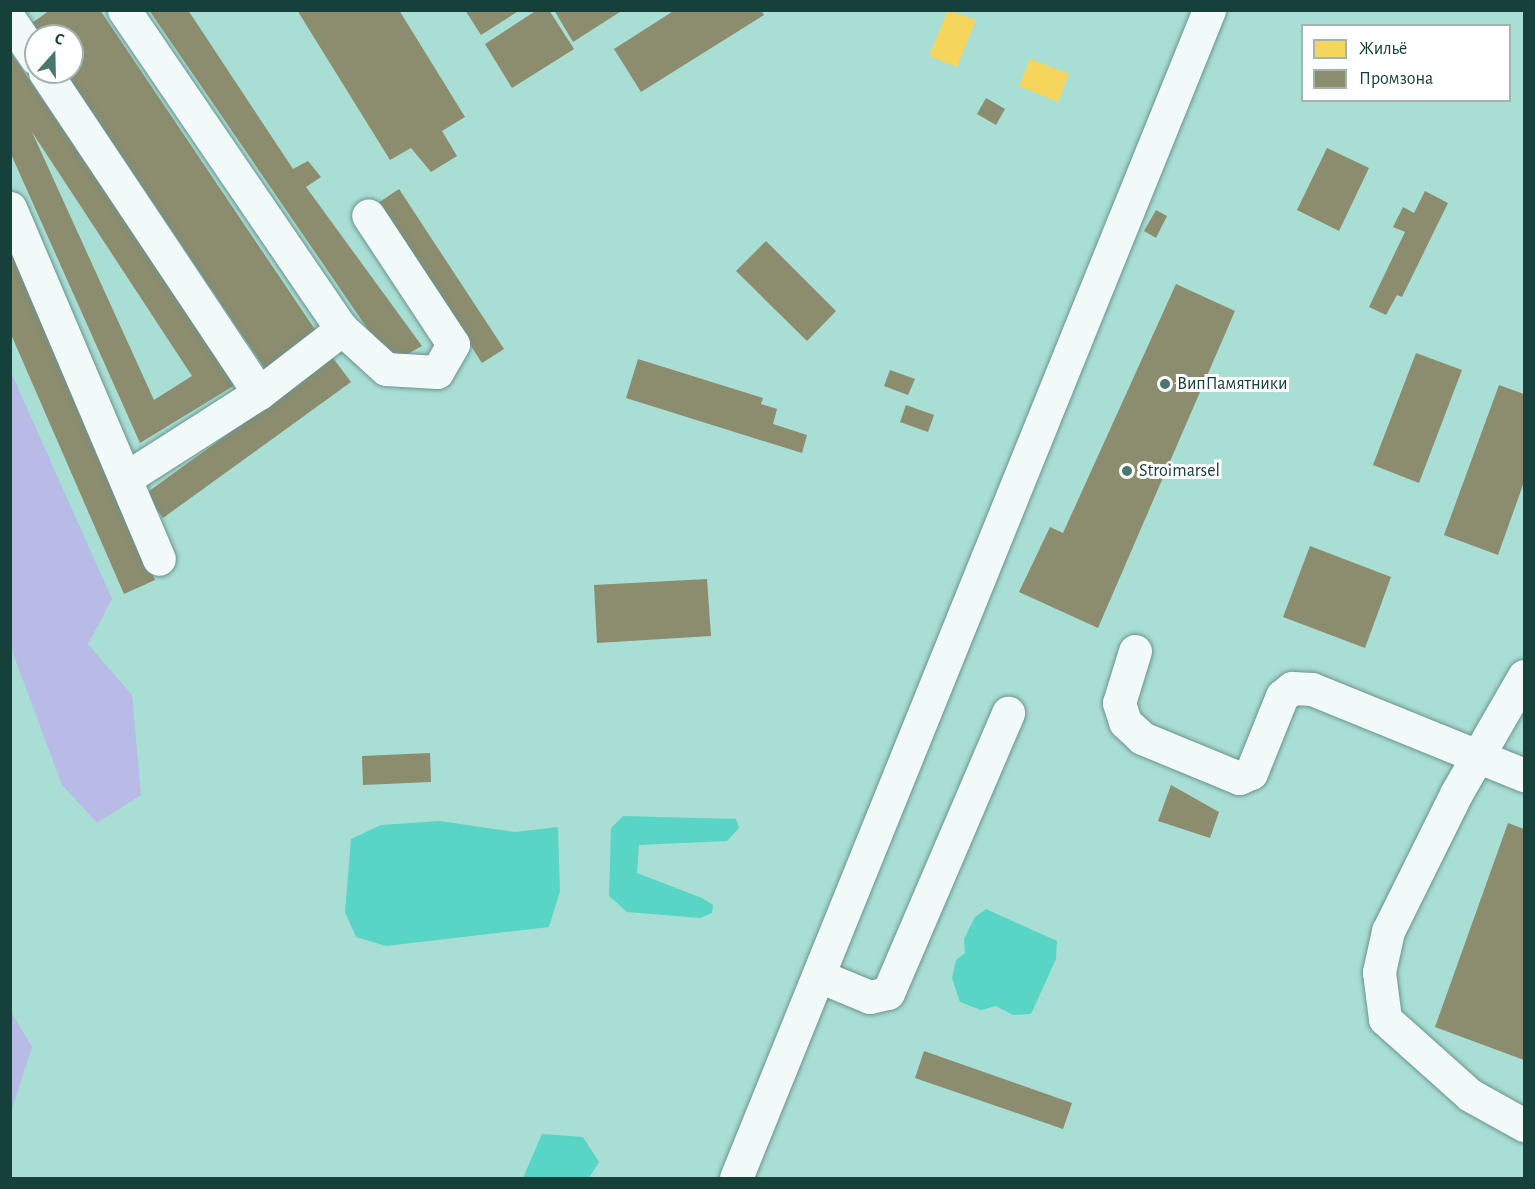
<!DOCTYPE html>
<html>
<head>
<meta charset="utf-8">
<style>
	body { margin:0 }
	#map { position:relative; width:1535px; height:1189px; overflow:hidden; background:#a9ded5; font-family:"Alegreya Sans",sans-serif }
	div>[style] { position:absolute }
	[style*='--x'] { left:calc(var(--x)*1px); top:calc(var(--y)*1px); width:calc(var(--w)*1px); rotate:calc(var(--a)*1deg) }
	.green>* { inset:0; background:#b7bbe6 }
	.water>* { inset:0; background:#58d5c5 }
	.homes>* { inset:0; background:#f6d55c }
	.industry>* { inset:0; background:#8c8c6e }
	.roads { filter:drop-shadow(0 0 2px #6c948e) drop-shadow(0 0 2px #6c948e) }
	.minor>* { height:33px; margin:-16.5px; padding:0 16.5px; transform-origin:16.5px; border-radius:16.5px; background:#f2faf9 }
	.dots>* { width:16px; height:16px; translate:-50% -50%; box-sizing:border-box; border:3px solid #fff; border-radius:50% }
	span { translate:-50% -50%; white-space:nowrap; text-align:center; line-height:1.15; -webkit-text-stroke:6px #fff; paint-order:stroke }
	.poi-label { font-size:18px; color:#16403a }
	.left { translate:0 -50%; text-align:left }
	.frame { position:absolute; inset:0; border:12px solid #16403a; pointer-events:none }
	.legend { position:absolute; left:1301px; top:24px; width:210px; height:78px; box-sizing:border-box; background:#fff; border:2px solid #a2b3b0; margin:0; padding:8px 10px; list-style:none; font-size:18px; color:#16403a }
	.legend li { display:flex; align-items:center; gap:12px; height:30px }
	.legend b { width:30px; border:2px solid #a2b3b0 }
	.north { position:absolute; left:24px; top:24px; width:60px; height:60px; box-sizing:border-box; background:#fff; border:2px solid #a2b3b0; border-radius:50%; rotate:20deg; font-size:16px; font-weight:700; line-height:24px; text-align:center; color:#16403a }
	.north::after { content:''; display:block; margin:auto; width:21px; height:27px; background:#497770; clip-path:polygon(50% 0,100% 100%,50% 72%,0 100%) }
</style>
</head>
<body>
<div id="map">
	<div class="green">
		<div style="clip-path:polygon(10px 370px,112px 599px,88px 644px,132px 695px,141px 795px,97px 823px,62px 785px,11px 648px)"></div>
		<div style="clip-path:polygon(11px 1012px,32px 1047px,11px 1112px)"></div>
	</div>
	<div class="water">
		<div style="clip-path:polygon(623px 816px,736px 819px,739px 828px,727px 841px,639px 845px,637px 873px,702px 898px,713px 905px,712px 913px,700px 918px,627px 912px,609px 896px,611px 828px)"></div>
		<div style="clip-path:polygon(440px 821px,515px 832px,558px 827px,560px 891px,549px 927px,386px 946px,356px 937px,345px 912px,351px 839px,381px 825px)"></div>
		<div style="clip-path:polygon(986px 909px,1057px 941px,1056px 959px,1031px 1014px,1013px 1015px,996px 1006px,981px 1010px,960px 1002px,952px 978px,956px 960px,965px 953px,964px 939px,975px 917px)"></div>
		<div style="clip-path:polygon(542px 1134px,583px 1137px,599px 1162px,589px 1178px,523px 1178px)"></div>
	</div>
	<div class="homes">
		<div style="clip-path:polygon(948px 10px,976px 20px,957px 67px,929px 56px)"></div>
		<div style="clip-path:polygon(1030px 59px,1069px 74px,1058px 102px,1019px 86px)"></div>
	</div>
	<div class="industry">
		<div style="clip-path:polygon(50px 10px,100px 10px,322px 340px,269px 375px,65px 72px,72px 72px,72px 36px,40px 36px,32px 23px)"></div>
		<div style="clip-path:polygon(149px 10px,188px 10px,293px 169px,308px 161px,321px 177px,306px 187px,422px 346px,391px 363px)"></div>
		<div style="clip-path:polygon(297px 10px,399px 10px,465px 117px,442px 131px,457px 156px,431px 172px,411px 148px,390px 160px)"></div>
		<div style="clip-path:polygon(465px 10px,520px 10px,481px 35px)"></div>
		<div style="clip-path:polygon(537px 10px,549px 10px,574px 49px,512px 88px,485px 44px)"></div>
		<div style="clip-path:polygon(554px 10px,623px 10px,573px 42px)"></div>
		<div style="clip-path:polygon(675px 10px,761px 10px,764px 15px,641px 92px,614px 49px)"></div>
		<div style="clip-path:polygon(evenodd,10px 51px,235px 385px,140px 443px,10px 152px,10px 51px,32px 132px,192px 376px,154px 400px,32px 132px)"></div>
		<div style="clip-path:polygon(986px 98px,1005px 109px,996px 125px,977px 114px)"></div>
		<div style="clip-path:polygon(1327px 148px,1369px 168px,1339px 231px,1297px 210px)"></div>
		<div style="clip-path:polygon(399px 189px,504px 349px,482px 363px,378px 203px)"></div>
		<div style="clip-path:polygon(1425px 191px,1448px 203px,1402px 297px,1397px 295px,1386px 315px,1369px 307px,1405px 232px,1393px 227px,1403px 207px,1414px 213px)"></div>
		<div style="clip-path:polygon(1156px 210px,1167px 216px,1156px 238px,1144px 231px)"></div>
		<div style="clip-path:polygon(766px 241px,836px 311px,807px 341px,736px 271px)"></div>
		<div style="clip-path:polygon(10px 246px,155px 580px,124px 594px,10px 332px)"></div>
		<div style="clip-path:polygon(1176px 284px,1235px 311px,1098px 628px,1019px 592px,1050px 527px,1063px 533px)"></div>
		<div style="clip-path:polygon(1416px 353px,1462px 370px,1419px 483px,1373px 465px)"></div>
		<div style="clip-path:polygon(333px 358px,351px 382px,163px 518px,145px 494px)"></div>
		<div style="clip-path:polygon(638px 359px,763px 398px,761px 404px,777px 409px,773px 424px,807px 435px,802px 453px,626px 398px)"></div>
		<div style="clip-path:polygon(890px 370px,915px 379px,908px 395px,884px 386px)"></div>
		<div style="clip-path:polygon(1499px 385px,1524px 394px,1524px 482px,1498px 555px,1444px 535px)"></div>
		<div style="clip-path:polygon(906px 405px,934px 415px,928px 432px,900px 422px)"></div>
		<div style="clip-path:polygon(1310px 546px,1391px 577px,1365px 648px,1283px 617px)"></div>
		<div style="clip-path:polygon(707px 579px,711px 636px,597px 643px,594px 585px)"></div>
		<div style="clip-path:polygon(430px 753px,431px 782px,363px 785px,362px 756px)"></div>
		<div style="clip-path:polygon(1171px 785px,1219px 812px,1210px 838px,1158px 821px)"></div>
		<div style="clip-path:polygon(1508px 823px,1524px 829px,1524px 1060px,1435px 1027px)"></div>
		<div style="clip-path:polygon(924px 1051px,1072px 1103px,1063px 1129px,915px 1078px)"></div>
	</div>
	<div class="roads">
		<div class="minor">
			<div style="--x:124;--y:10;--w:386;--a:55.7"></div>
			<div style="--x:342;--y:329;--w:59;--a:42.3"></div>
			<div style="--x:386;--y:369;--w:51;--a:3.4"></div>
			<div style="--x:437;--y:372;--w:32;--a:-60"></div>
			<div style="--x:453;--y:344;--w:154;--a:-123.4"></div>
			<div style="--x:10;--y:20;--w:46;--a:55.6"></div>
			<div style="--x:45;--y:72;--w:386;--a:56.3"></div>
			<div style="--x:10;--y:208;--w:381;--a:67"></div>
			<div style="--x:126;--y:478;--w:158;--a:-32.6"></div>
			<div style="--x:259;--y:393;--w:105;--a:-37.6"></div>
			<div style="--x:1135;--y:651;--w:54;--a:107.1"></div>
			<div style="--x:1119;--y:703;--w:20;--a:72"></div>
			<div style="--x:1125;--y:722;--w:23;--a:43"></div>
			<div style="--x:1142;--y:738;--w:105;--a:22.4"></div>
			<div style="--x:1239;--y:778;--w:13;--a:-23"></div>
			<div style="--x:1251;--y:773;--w:83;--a:-68.1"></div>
			<div style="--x:1282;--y:696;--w:13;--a:-39"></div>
			<div style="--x:1292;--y:688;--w:20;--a:3"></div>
			<div style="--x:1312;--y:689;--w:229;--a:22.1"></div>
			<div style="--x:1524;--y:676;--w:136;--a:120"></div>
			<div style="--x:1456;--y:794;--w:153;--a:116.4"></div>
			<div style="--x:1388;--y:931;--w:42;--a:102.4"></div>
			<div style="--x:1379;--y:972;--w:47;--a:82.7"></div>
			<div style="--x:1385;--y:1019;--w:114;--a:41.8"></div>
			<div style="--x:1470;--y:1095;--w:62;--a:29.1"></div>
			<div style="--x:819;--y:976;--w:55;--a:22.4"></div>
			<div style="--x:870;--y:997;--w:18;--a:-13"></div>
			<div style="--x:888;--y:993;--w:305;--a:-66.8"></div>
			<div style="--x:736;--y:1178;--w:1260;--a:-67.95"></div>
		</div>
	</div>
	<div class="dots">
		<div style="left:1165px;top:384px;background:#497770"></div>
		<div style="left:1127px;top:471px;background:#497770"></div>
	</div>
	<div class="poi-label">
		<span class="left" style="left:1177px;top:384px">ВипПамятники</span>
		<span class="left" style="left:1139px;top:471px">Stroimarsel</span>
	</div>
	<div class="frame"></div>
	<ul class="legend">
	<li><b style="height:16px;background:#f6d55c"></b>Жильё</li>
	<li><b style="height:16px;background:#8c8c6e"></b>Промзона</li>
	</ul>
	<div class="north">С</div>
</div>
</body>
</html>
